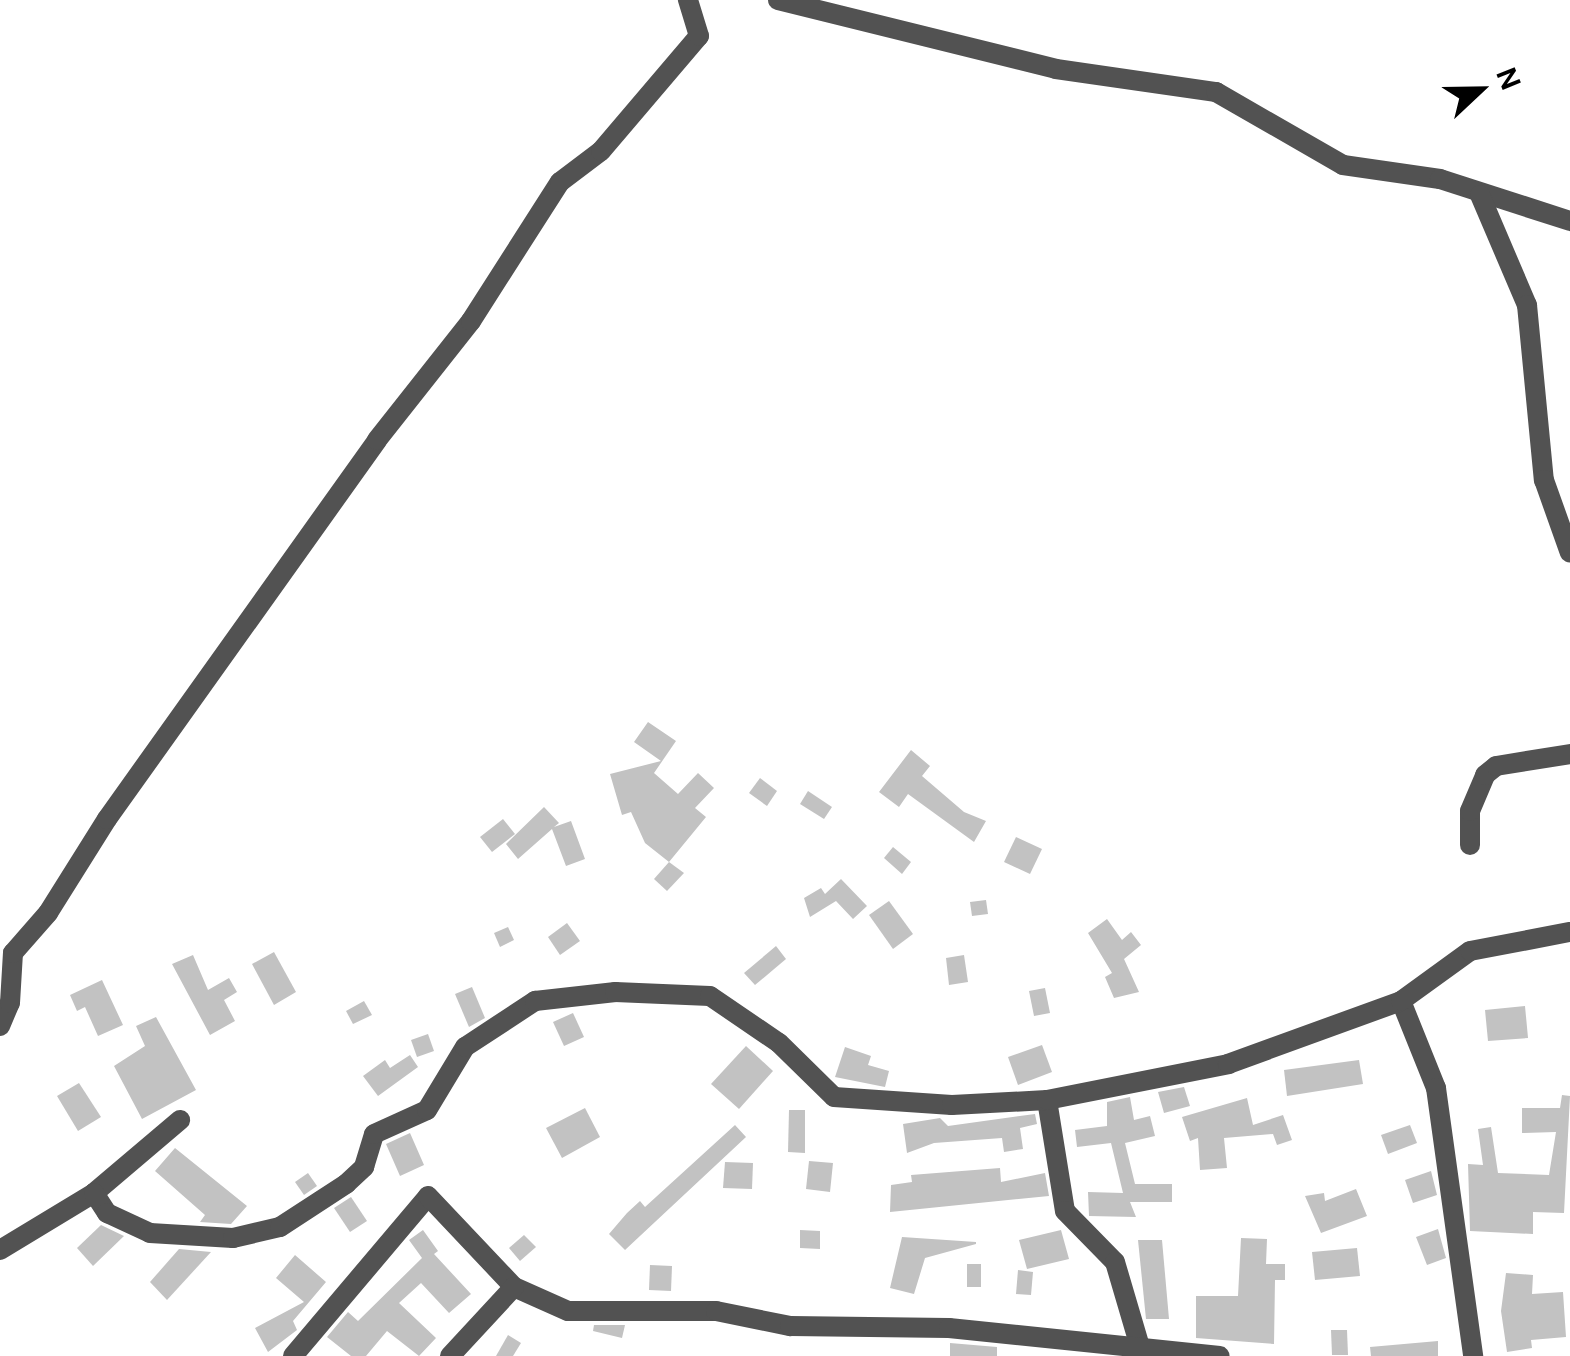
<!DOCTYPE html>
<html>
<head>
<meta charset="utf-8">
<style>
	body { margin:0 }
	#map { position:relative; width:1570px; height:1356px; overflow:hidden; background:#fff; font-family:"DM Sans",sans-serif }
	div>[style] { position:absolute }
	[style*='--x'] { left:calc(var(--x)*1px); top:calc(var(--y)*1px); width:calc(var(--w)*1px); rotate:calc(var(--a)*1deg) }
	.building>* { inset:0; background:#c2c2c2 }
	.minor>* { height:20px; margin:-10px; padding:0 10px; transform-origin:10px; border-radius:10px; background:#525252 }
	span { translate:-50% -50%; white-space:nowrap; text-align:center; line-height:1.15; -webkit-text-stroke:10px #fff; paint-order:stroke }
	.north { position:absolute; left:1430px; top:40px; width:100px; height:100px; -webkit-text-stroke:8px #fff; paint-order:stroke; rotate:68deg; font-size:28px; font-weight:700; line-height:40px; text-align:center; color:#000 }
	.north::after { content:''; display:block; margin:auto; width:35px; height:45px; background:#000; clip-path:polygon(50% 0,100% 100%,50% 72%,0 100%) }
</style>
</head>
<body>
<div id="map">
	<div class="building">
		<div style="clip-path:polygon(648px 722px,676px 741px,654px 773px,678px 794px,698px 773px,714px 788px,695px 808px,706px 817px,669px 862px,645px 843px,631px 812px,622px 815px,610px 774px,661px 761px,634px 742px)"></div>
		<div style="clip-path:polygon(911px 750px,930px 766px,922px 776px,964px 812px,986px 821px,974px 842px,908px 794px,899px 807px,879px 792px)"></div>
		<div style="clip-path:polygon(760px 778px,777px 791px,767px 806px,749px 793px)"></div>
		<div style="clip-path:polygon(808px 791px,832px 807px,824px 819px,800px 804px)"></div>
		<div style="clip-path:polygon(544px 807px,559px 823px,554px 827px,571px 821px,585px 859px,566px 866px,552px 829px,518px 859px,506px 844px)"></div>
		<div style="clip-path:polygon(503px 819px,515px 834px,492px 852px,480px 837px)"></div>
		<div style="clip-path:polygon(1016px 837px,1042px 849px,1030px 874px,1004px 862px)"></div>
		<div style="clip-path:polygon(893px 847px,911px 862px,902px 874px,884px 858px)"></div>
		<div style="clip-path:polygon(669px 862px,684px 873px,667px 891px,654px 879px)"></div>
		<div style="clip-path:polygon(841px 879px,867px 906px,853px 919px,836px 901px,810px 917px,804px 898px,821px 888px,825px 894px)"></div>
		<div style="clip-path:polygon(986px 900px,988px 914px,972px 916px,970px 902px)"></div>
		<div style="clip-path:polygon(889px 901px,913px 934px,893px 949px,869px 915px)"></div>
		<div style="clip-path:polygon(1107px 919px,1122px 940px,1131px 932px,1141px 945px,1124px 959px,1139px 992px,1114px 998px,1105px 977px,1112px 973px,1088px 933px)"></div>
		<div style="clip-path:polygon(567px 923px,580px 941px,560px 955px,548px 937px)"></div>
		<div style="clip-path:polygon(508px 927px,514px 940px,500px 947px,494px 933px)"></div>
		<div style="clip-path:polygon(776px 946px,786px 959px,755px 985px,744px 973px)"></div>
		<div style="clip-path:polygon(274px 952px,296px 992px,274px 1005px,252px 964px)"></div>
		<div style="clip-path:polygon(193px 955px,208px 990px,229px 978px,237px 992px,224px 1000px,235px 1021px,210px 1035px,172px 964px)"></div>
		<div style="clip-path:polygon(964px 955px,968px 982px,949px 985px,946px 958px)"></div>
		<div style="clip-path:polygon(102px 980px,123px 1025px,98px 1036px,85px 1007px,77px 1011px,70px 995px)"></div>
		<div style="clip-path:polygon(472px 987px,485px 1018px,469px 1027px,455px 994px)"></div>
		<div style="clip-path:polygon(1045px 988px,1050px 1013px,1034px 1016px,1029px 991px)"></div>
		<div style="clip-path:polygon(364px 1001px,372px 1015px,353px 1024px,346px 1011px)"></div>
		<div style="clip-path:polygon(1525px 1006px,1528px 1038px,1488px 1041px,1485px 1010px)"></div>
		<div style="clip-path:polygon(573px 1013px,584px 1037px,564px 1046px,553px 1022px)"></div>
		<div style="clip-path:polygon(156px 1017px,196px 1090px,142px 1119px,114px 1066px,145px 1046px,136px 1026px)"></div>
		<div style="clip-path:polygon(428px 1034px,434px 1051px,417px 1057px,411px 1040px)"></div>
		<div style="clip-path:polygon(1042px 1045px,1052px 1072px,1018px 1085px,1008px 1057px)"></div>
		<div style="clip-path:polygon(746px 1046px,773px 1071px,739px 1109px,711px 1084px)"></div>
		<div style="clip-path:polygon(845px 1047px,871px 1056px,868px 1065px,889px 1071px,885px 1087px,835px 1077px)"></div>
		<div style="clip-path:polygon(410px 1055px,418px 1067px,378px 1096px,363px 1076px,385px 1060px,390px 1068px)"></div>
		<div style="clip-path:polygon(1359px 1060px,1363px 1084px,1287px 1096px,1284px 1070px)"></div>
		<div style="clip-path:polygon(79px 1083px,101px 1117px,78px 1131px,57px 1096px)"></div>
		<div style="clip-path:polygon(1184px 1087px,1190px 1106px,1164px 1113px,1158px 1092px)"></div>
		<div style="clip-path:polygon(1562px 1095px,1570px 1096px,1564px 1213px,1533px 1212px,1533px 1234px,1470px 1231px,1468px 1164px,1483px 1165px,1478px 1129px,1491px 1127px,1498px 1173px,1549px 1175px,1556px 1132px,1522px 1133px,1522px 1108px,1560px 1108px)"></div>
		<div style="clip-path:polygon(1130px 1097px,1134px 1120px,1150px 1116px,1155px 1136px,1125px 1143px,1135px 1184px,1172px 1184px,1172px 1202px,1130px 1202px,1136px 1217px,1089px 1216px,1088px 1192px,1123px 1193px,1111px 1143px,1077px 1147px,1075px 1130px,1107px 1126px,1107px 1102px)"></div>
		<div style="clip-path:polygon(1247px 1098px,1253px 1125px,1283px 1115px,1292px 1140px,1277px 1145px,1273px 1134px,1224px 1138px,1227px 1168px,1200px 1170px,1198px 1138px,1190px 1141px,1182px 1117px)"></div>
		<div style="clip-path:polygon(585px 1108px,600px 1137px,562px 1158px,546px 1128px)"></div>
		<div style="clip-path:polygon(789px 1110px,805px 1110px,805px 1153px,788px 1152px)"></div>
		<div style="clip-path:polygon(1035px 1114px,1037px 1124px,1020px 1128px,1023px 1149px,1004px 1152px,1002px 1138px,934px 1143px,907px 1153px,903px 1124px,940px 1118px,948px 1126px)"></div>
		<div style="clip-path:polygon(735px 1125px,746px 1137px,625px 1250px,609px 1234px,627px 1213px,640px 1201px,645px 1207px)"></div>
		<div style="clip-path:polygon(1410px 1125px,1417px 1143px,1388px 1154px,1381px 1135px)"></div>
		<div style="clip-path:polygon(410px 1133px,424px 1165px,400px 1176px,386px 1144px)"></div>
		<div style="clip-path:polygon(175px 1148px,247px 1206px,231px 1224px,200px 1222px,205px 1215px,155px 1171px)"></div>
		<div style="clip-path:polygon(809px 1161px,833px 1163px,830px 1192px,806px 1189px)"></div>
		<div style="clip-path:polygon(725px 1162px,753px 1163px,752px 1189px,723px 1188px)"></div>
		<div style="clip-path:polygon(1000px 1168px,1001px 1182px,1045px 1173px,1049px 1196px,890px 1212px,891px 1185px,912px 1182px,911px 1175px)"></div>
		<div style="clip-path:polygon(1431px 1171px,1437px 1195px,1413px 1203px,1405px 1180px)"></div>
		<div style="clip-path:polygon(308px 1173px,317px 1186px,304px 1195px,295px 1182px)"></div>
		<div style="clip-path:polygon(1356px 1189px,1367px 1216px,1321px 1233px,1305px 1196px,1324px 1193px,1325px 1201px)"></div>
		<div style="clip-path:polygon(351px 1197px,367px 1221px,350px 1232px,334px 1208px)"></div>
		<div style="clip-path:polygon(101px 1225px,124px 1236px,93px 1266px,77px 1248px)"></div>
		<div style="clip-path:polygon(1438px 1229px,1446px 1258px,1427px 1265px,1416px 1237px)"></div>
		<div style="clip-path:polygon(423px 1230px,438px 1251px,434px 1254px,471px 1294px,449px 1313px,421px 1283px,399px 1303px,436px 1338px,419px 1356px,387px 1331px,366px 1356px,351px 1356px,327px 1337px,348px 1312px,358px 1321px,422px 1258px,409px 1240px)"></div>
		<div style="clip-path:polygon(800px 1230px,820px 1231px,820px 1249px,800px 1248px)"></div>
		<div style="clip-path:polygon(1061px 1230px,1069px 1259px,1027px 1269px,1019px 1240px)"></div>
		<div style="clip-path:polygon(524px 1235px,536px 1247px,520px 1261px,509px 1248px)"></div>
		<div style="clip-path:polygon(902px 1237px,976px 1242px,976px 1244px,925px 1258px,914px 1294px,890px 1288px)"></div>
		<div style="clip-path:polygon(1241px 1238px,1267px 1239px,1266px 1264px,1285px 1264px,1285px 1280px,1275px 1280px,1274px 1344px,1196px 1338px,1196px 1296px,1238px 1296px)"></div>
		<div style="clip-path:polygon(1138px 1240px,1162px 1240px,1169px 1319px,1146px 1319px)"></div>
		<div style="clip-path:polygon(1357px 1248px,1360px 1276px,1315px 1280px,1312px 1252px)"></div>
		<div style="clip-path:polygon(179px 1249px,211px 1252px,167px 1300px,150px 1282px)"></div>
		<div style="clip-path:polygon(295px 1255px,326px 1282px,293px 1321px,297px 1330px,268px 1352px,255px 1328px,304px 1302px,276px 1278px)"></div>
		<div style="clip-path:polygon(967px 1264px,981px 1264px,981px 1287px,967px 1287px)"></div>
		<div style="clip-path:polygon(650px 1265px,672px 1266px,671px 1291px,649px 1290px)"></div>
		<div style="clip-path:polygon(1018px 1270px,1033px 1272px,1031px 1295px,1016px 1294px)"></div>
		<div style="clip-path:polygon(1506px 1273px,1533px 1275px,1532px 1294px,1563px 1292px,1566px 1337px,1531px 1340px,1532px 1348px,1507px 1352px,1501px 1311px)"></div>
		<div style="clip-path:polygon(594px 1325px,625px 1325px,622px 1338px,593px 1331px)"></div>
		<div style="clip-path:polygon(1331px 1330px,1347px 1330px,1348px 1355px,1332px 1355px)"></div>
		<div style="clip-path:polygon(508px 1335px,521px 1343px,513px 1356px,496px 1356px)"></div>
		<div style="clip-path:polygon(1438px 1341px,1438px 1356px,1371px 1356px,1370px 1347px)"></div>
		<div style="clip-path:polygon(950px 1343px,997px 1347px,997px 1356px,950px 1356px)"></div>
	</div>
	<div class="minor">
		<div style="--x:778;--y:0;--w:286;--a:13.9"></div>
		<div style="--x:1056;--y:69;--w:162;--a:8.2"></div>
		<div style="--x:1216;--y:92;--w:146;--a:29.9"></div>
		<div style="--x:1343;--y:165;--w:98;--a:8.2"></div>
		<div style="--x:1440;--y:179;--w:137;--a:17.9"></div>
		<div style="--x:1480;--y:195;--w:120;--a:66.9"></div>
		<div style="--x:1527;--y:305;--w:176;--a:84.5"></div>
		<div style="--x:1544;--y:480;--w:77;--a:70.4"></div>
		<div style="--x:1470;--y:845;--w:34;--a:-90"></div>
		<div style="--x:1470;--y:811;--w:39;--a:-67"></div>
		<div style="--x:1485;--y:775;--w:14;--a:-39"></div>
		<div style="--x:1496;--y:766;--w:75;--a:-9.2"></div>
		<div style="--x:1401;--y:1001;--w:94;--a:68.1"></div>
		<div style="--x:1436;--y:1088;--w:271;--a:82.1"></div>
		<div style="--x:0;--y:1026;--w:25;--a:-67"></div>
		<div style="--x:10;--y:1003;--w:50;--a:-86.6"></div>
		<div style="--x:13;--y:953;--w:53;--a:-48.8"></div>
		<div style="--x:48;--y:913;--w:111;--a:-57.9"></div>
		<div style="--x:107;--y:819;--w:465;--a:-54.5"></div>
		<div style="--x:377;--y:440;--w:152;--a:-51.7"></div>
		<div style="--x:471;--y:321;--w:165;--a:-57.4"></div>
		<div style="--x:560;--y:182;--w:51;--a:-37.1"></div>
		<div style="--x:601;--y:151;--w:151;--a:-49.6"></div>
		<div style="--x:699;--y:36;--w:38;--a:-107"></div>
		<div style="--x:1047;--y:1100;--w:112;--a:80.8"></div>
		<div style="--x:1065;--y:1211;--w:71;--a:45.6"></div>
		<div style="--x:1115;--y:1262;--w:96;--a:73.6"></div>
		<div style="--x:94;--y:1193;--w:113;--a:-40.3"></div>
		<div style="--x:0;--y:1250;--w:110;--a:-31.2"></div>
		<div style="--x:94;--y:1193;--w:24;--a:57"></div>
		<div style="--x:107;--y:1213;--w:47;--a:24.9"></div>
		<div style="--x:150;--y:1233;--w:83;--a:3.4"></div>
		<div style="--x:233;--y:1238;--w:48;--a:-13.2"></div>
		<div style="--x:280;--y:1227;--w:79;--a:-33.1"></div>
		<div style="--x:346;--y:1184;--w:25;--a:-43"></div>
		<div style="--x:364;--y:1167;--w:34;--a:-73"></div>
		<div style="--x:374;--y:1134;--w:58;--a:-24.4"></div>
		<div style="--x:427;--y:1110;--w:74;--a:-58.9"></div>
		<div style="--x:465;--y:1047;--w:84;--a:-33.3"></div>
		<div style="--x:535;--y:1001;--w:81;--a:-6.4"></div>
		<div style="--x:615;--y:992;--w:95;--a:2.4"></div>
		<div style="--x:710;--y:996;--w:83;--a:34.3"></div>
		<div style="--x:779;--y:1043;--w:77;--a:44.5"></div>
		<div style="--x:834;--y:1097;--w:118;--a:3.9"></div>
		<div style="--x:952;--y:1105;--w:95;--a:-3"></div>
		<div style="--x:1047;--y:1100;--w:185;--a:-11.2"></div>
		<div style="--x:1228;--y:1064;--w:184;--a:-20"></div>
		<div style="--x:1401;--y:1001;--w:85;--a:-35.9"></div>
		<div style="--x:1470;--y:951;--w:102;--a:-10.8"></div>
		<div style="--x:293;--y:1356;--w:209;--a:-49.8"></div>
		<div style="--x:428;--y:1196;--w:125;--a:46.6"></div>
		<div style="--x:514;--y:1287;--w:59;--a:24"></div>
		<div style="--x:568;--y:1311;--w:148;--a:0"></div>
		<div style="--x:716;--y:1311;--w:76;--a:11.5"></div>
		<div style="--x:790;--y:1326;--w:159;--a:0.7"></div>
		<div style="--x:949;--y:1328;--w:272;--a:5.9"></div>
		<div style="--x:450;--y:1356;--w:94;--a:-47.2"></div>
	</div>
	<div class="north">N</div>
</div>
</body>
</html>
